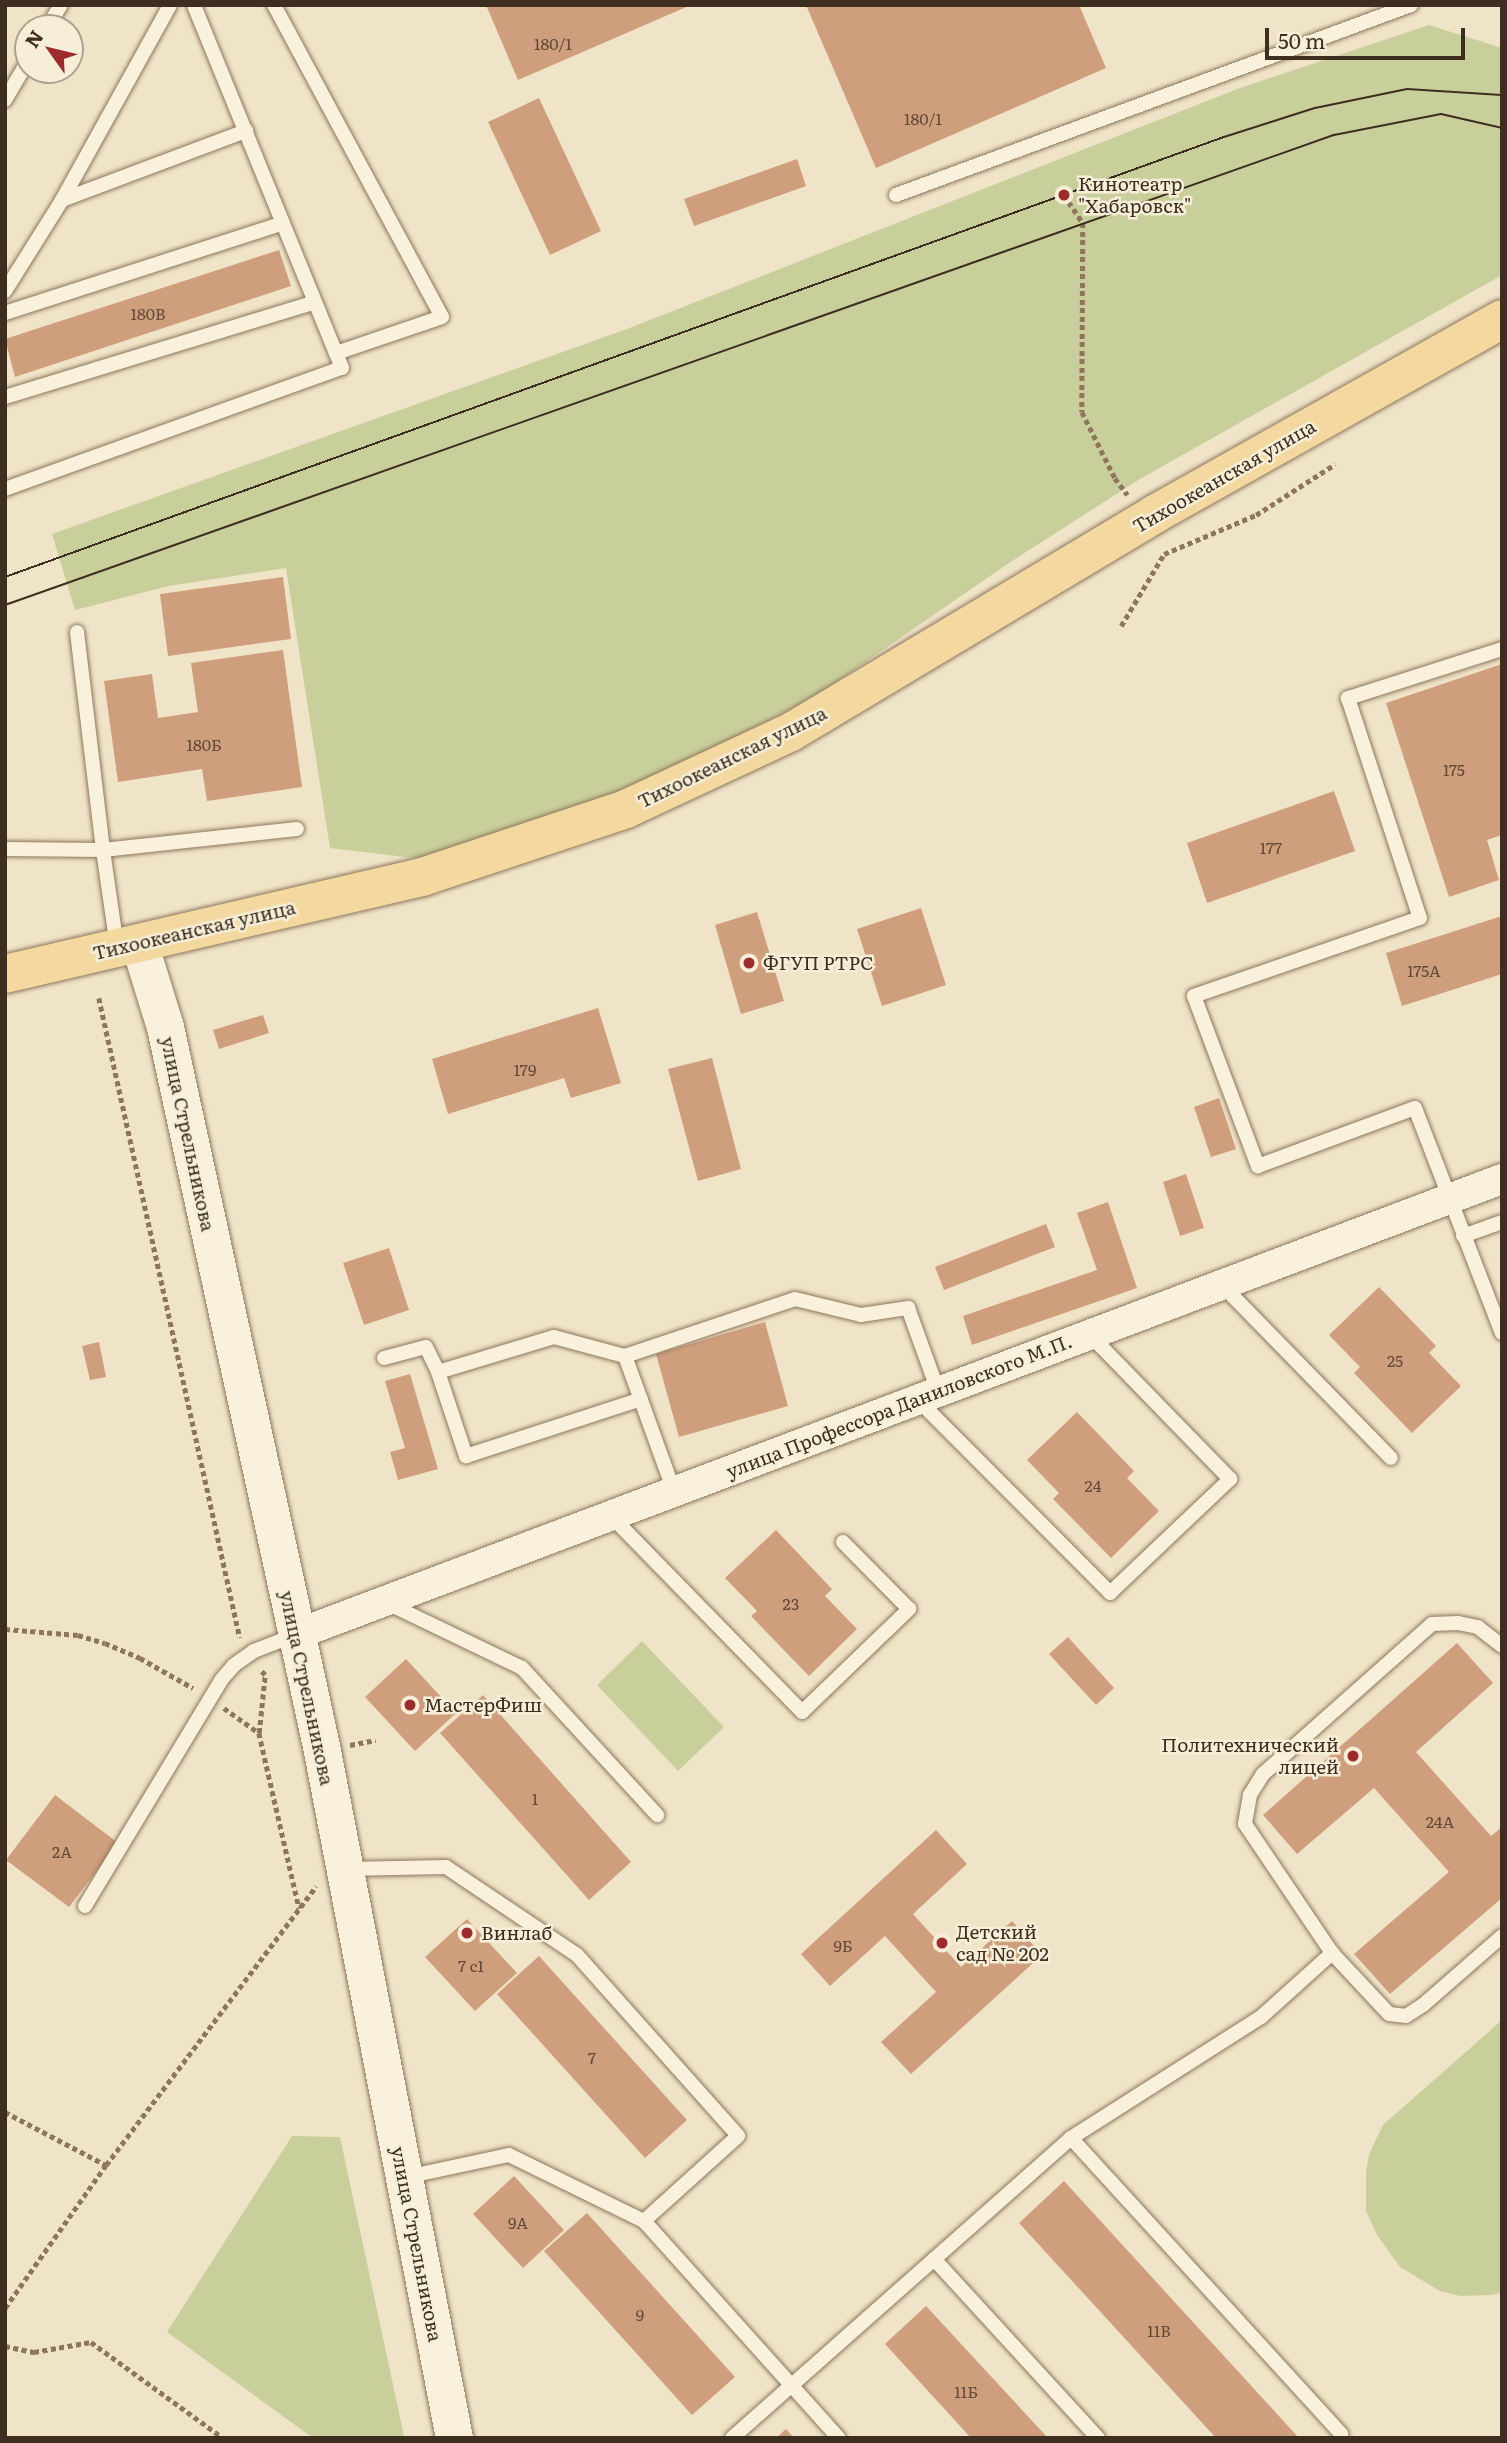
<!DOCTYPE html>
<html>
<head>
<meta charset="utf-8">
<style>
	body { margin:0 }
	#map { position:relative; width:1507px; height:2443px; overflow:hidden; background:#f0e4c8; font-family:Literata,serif }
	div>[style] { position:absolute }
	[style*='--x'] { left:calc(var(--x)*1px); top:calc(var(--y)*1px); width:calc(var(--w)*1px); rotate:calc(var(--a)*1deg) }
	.green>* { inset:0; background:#c9cf9b }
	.building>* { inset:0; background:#cf9f7d }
	.path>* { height:4.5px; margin-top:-2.25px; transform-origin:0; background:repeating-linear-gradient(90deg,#8d765c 0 5px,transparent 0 8.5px) }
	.roads { filter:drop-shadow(0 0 2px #8d765c) drop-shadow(0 0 2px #8d765c) }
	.service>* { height:14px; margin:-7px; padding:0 7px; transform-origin:7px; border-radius:7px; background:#faf1dc }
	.minor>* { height:30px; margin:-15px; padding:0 15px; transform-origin:15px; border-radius:15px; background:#faf1dc }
	.tertiary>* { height:37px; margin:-18.5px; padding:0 18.5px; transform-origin:18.5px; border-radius:18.5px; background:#faf1dc }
	.primary>* { height:38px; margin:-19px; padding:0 19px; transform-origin:19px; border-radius:19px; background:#f3d9a0 }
	.tram>* { height:2px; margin:-1px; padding:0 1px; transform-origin:1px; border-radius:1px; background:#3d2e20 }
	.dots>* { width:19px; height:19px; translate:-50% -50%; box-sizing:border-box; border:4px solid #f7eed8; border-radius:50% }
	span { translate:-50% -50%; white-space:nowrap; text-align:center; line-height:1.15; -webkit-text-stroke:5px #f7eed8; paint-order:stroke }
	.number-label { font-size:16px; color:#624a37 }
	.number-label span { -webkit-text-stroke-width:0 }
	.poi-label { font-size:19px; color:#3d2e20 }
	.left { translate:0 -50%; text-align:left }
	.right { translate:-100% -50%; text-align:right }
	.street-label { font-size:19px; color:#3d2e20 }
	.frame { position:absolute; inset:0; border:7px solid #3d2e20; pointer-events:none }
	.north { position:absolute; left:14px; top:14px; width:70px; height:70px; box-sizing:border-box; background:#f7eed8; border:2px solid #ada18e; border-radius:50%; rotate:304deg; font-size:19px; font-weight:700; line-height:28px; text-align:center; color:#3d2e20 }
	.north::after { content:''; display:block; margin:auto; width:24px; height:32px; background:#9e2a2b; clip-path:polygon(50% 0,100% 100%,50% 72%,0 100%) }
	.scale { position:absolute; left:1265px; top:28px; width:200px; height:32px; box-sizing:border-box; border:4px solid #3d2e20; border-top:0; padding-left:9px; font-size:21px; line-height:24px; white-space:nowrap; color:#3d2e20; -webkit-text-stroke:5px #f7eed8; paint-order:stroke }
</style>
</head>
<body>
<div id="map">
	<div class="green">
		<div style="clip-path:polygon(1429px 25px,1502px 48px,1502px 275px,1140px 479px,1009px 563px,819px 694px,672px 772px,534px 828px,422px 859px,330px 848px,286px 568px,169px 586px,75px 610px,52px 534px,627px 329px,1240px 88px)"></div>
		<div style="clip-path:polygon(642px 1641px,724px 1727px,678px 1771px,597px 1685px)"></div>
		<div style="clip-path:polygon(1502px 2020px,1502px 2292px,1491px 2295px,1460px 2296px,1440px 2291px,1400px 2267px,1377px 2235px,1366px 2211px,1366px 2172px,1369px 2154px,1383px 2125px)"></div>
		<div style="clip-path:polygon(292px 2136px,340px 2137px,404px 2436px,313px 2438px,167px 2332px)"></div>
	</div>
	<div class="building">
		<div style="clip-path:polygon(486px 5px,691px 5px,518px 80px)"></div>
		<div style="clip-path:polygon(806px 5px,1079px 5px,1106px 68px,876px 168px)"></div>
		<div style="clip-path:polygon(539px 98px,601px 231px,550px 255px,488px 122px)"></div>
		<div style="clip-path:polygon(797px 159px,806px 186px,694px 226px,684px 199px)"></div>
		<div style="clip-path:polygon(279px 250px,291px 286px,15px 377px,5px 339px)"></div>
		<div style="clip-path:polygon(283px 577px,291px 639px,168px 656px,160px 594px)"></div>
		<div style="clip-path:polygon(283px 650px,302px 787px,207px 801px,202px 769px,118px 782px,104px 681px,152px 674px,158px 718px,198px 712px,191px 663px)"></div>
		<div style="clip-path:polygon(1502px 664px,1502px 835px,1487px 840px,1499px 880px,1449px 897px,1386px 703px)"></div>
		<div style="clip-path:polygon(1334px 791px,1355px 851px,1207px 903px,1187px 843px)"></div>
		<div style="clip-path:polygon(921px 908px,946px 985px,882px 1006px,857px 929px)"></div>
		<div style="clip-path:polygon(757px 912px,784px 1001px,741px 1014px,715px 925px)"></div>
		<div style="clip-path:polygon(1502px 916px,1502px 974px,1402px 1006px,1386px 953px)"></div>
		<div style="clip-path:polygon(598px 1008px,621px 1083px,571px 1098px,564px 1078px,448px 1114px,432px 1059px)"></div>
		<div style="clip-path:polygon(263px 1015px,269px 1033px,219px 1049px,213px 1030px)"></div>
		<div style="clip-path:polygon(712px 1058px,741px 1169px,698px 1181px,668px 1069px)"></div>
		<div style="clip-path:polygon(1219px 1098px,1236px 1149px,1211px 1157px,1194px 1107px)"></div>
		<div style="clip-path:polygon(1186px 1174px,1204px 1228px,1180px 1236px,1163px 1182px)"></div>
		<div style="clip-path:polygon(1108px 1202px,1137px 1288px,972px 1345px,963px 1316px,1097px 1270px,1077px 1213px)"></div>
		<div style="clip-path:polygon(1046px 1224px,1055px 1247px,944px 1290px,935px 1267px)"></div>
		<div style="clip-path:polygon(389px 1248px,409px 1310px,364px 1325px,343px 1263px)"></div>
		<div style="clip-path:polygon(1379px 1287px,1436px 1346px,1429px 1353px,1461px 1386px,1412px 1433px,1354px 1373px,1360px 1367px,1329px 1335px)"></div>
		<div style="clip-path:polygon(765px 1322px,788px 1406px,679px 1437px,656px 1354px)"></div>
		<div style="clip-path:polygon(99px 1342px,106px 1377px,90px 1380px,82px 1346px)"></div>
		<div style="clip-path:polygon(410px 1374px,438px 1469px,398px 1480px,390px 1452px,405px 1448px,385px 1381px)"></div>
		<div style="clip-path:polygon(1077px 1412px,1134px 1471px,1127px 1478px,1159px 1511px,1111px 1558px,1053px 1499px,1059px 1493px,1027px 1460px)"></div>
		<div style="clip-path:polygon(776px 1530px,832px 1589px,825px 1596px,857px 1629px,809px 1676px,751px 1616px,757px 1611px,725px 1578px)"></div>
		<div style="clip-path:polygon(1068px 1637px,1114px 1688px,1096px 1705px,1049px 1654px)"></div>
		<div style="clip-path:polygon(1457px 1643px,1493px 1683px,1416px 1752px,1491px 1836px,1502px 1827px,1502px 1898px,1390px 1994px,1354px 1954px,1449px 1872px,1374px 1788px,1297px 1854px,1263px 1815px)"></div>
		<div style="clip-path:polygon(406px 1659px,456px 1713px,415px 1751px,365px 1697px)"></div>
		<div style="clip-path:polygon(483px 1695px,631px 1862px,589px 1900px,440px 1733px)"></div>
		<div style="clip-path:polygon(55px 1795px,118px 1843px,69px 1907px,6px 1860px)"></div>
		<div style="clip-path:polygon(936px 1830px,967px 1864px,913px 1914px,961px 1967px,1012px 1921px,1042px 1955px,911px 2074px,881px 2042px,936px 1992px,885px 1936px,830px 1986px,801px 1954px)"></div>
		<div style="clip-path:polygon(467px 1919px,517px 1973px,475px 2011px,425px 1957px)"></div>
		<div style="clip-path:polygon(539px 1956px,687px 2120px,645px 2158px,497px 1994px)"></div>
		<div style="clip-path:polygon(514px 2176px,564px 2230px,523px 2268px,473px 2214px)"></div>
		<div style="clip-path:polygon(1064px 2181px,1299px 2438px,1216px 2438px,1019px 2223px)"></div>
		<div style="clip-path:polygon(587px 2213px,735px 2377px,692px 2415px,544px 2251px)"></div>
		<div style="clip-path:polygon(926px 2306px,1048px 2438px,971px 2438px,885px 2344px)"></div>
		<div style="clip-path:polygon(786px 2429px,794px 2438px,776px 2438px)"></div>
	</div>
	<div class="path">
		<div style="--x:1064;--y:195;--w:34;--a:56"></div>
		<div style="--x:1083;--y:223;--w:189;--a:90.3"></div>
		<div style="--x:1082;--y:412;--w:74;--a:63.4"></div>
		<div style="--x:1115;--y:478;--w:21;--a:53"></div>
		<div style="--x:1121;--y:626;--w:84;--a:-59.2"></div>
		<div style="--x:1164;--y:554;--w:100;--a:-23"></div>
		<div style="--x:1256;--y:515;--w:94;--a:-32.8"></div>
		<div style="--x:99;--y:998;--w:655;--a:77.58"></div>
		<div style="--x:5;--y:1629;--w:73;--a:4.7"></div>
		<div style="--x:78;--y:1635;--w:28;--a:17"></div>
		<div style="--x:105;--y:1643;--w:38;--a:23"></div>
		<div style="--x:140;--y:1658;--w:61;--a:29.5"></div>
		<div style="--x:224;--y:1708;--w:43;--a:35.5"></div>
		<div style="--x:259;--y:1733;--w:180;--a:77.1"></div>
		<div style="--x:259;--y:1733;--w:58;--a:-84.1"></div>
		<div style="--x:265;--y:1675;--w:7;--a:-135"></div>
		<div style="--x:350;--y:1745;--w:26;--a:-11"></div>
		<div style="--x:5;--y:2112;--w:114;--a:27.7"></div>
		<div style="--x:5;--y:2308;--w:175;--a:-54.8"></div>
		<div style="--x:106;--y:2165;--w:349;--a:-53"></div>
		<div style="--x:5;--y:2346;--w:30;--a:12"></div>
		<div style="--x:34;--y:2352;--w:58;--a:-10"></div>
		<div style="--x:91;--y:2342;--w:163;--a:36"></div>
	</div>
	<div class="roads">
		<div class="service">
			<div style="--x:274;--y:5;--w:354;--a:61.7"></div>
			<div style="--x:442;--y:317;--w:112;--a:161.2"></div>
			<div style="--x:47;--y:28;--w:27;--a:-59"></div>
			<div style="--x:5;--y:100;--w:45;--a:-59.5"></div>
			<div style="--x:896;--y:195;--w:549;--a:-20.25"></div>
			<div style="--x:62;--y:200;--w:197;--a:-20.6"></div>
			<div style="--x:5;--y:291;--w:107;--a:-57.9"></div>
			<div style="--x:62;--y:200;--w:223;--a:-61"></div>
			<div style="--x:5;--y:313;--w:292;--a:-17.9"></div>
			<div style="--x:5;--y:397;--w:324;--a:-17"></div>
			<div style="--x:5;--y:489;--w:358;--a:-19.8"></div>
			<div style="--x:342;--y:368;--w:392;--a:-112.2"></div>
			<div style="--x:77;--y:632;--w:220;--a:83.2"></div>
			<div style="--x:103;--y:850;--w:195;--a:-6.2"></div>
			<div style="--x:1502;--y:649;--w:162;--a:162.3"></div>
			<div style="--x:1348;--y:698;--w:231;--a:71.9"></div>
			<div style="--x:1420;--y:918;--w:239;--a:161"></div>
			<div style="--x:1194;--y:996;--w:182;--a:69.4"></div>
			<div style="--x:1258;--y:1166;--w:167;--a:-20.3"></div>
			<div style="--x:1415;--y:1108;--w:241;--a:68.9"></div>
			<div style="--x:5;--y:849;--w:98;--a:0.6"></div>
			<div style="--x:103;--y:850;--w:98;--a:81.8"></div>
			<div style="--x:1463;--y:1236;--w:41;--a:-19.7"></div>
			<div style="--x:1221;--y:1284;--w:243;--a:45.7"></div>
			<div style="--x:625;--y:1356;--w:179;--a:-18.5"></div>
			<div style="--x:795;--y:1299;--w:68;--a:13.6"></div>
			<div style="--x:861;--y:1315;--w:48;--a:-8.5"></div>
			<div style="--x:908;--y:1308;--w:88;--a:70.1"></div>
			<div style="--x:384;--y:1358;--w:43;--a:-14.7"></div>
			<div style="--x:426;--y:1347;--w:28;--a:64"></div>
			<div style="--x:438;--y:1372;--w:121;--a:-16.8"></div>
			<div style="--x:554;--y:1337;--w:73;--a:15"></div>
			<div style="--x:625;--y:1356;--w:144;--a:70.1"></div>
			<div style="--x:438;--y:1372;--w:89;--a:71.6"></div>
			<div style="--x:466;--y:1456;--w:184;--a:-18"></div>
			<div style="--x:917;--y:1399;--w:274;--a:45.1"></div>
			<div style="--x:1110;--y:1593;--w:166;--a:-43.5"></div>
			<div style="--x:1230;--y:1479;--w:202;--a:-134.2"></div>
			<div style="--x:611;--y:1516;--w:274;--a:45.7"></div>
			<div style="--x:802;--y:1712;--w:149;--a:-43.9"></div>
			<div style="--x:909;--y:1609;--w:94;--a:-134.6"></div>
			<div style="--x:385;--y:1602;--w:152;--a:25.7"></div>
			<div style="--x:522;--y:1668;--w:200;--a:47.4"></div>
			<div style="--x:1502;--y:1646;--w:31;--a:-142"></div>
			<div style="--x:1478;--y:1627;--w:20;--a:-169"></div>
			<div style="--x:1458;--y:1623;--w:26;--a:178"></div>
			<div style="--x:1432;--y:1624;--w:226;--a:138.4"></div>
			<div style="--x:1263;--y:1774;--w:25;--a:122"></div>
			<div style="--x:1250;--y:1795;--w:29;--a:100"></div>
			<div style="--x:1245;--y:1824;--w:156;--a:56"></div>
			<div style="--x:1332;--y:1953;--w:83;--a:46.9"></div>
			<div style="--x:1389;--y:2014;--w:17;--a:7"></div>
			<div style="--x:1406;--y:2016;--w:20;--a:-33"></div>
			<div style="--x:1423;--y:2005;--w:105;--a:-41.1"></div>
			<div style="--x:345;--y:1869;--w:101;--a:-1.1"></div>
			<div style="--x:446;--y:1867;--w:158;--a:33.9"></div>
			<div style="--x:577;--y:1955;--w:242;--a:48.3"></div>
			<div style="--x:738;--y:2136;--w:127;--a:137.9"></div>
			<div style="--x:85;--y:1906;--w:265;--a:-58.9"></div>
			<div style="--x:222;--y:1679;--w:18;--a:-49"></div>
			<div style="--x:234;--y:1665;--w:24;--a:-35"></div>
			<div style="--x:254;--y:1651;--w:44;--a:-21.3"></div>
			<div style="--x:1071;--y:2138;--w:401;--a:47.6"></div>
			<div style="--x:406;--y:2177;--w:105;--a:-12.1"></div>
			<div style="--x:509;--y:2155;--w:150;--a:26.1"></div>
			<div style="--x:644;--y:2221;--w:292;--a:48.1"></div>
			<div style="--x:934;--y:2259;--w:243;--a:47.5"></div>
			<div style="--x:732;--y:2438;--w:453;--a:-41.5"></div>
			<div style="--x:1071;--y:2138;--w:225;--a:-32.5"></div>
			<div style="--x:1261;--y:2017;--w:96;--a:-42"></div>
		</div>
		<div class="minor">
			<div style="--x:295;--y:1635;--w:1290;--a:-20.7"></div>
		</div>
		<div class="tertiary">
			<div style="--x:139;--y:943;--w:88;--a:72.8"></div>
			<div style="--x:165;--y:1027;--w:741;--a:77.76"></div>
			<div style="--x:322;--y:1751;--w:700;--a:79.12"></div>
		</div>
		<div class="primary">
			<div style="--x:5;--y:974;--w:428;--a:-13.1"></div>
			<div style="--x:422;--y:877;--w:215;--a:-18.4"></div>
			<div style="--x:626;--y:809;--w:182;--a:-25"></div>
			<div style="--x:791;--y:732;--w:424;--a:-30.9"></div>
			<div style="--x:1155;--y:514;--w:398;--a:-29.3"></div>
		</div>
	</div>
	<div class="tram">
		<div style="--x:5;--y:577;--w:1296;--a:-19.85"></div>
		<div style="--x:1224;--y:137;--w:96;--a:-17.7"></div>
		<div style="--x:1315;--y:108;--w:94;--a:-11.7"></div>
		<div style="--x:1407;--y:89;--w:95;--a:3.6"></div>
		<div style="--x:5;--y:605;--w:1410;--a:-19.48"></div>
		<div style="--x:1334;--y:135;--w:109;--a:-11.1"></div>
		<div style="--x:1441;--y:114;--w:63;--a:12.9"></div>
	</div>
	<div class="dots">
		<div style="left:1064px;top:195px;background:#9e2a2b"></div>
		<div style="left:749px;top:963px;background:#9e2a2b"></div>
		<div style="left:410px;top:1705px;background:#9e2a2b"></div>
		<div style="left:1353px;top:1756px;background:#9e2a2b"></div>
		<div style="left:467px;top:1933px;background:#9e2a2b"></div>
		<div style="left:942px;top:1943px;background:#9e2a2b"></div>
	</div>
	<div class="number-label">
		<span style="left:553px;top:43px">180/1</span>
		<span style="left:923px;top:118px">180/1</span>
		<span style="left:148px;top:313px">180В</span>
		<span style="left:204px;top:744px">180Б</span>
		<span style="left:1454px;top:769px">175</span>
		<span style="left:1271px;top:847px">177</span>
		<span style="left:1424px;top:970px">175А</span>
		<span style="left:525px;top:1069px">179</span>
		<span style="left:1395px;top:1360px">25</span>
		<span style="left:1093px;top:1485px">24</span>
		<span style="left:791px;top:1603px">23</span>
		<span style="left:535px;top:1798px">1</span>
		<span style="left:1440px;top:1821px">24А</span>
		<span style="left:62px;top:1851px">2А</span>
		<span style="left:843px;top:1945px">9Б</span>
		<span style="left:471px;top:1965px">7 с1</span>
		<span style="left:592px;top:2057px">7</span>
		<span style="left:518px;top:2222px">9А</span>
		<span style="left:640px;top:2314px">9</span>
		<span style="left:1159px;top:2330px">11В</span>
		<span style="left:966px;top:2391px">11Б</span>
	</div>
	<div class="poi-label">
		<span class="left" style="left:1078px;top:195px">Кинотеатр<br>"Хабаровск"</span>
		<span class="left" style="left:763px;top:963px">ФГУП РТРС</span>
		<span class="left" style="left:424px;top:1705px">МастерФиш</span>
		<span class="right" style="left:1339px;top:1756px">Политехнический<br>лицей</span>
		<span class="left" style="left:956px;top:1943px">Детский<br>сад № 202</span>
		<span class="left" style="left:481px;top:1933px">Винлаб</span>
	</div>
	<div class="street-label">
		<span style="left:1224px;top:476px;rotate:-30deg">Тихоокеанская улица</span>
		<span style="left:732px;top:757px;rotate:-26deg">Тихоокеанская улица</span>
		<span style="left:194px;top:930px;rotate:-13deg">Тихоокеанская улица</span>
		<span style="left:188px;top:1134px;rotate:78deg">улица Стрельникова</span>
		<span style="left:899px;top:1406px;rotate:-21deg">улица Профессора Даниловского М.П.</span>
		<span style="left:307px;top:1688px;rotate:78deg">улица Стрельникова</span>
		<span style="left:417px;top:2244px;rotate:79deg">улица Стрельникова</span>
	</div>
	<div class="frame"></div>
	<div class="north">N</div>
	<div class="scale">50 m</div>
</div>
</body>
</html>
